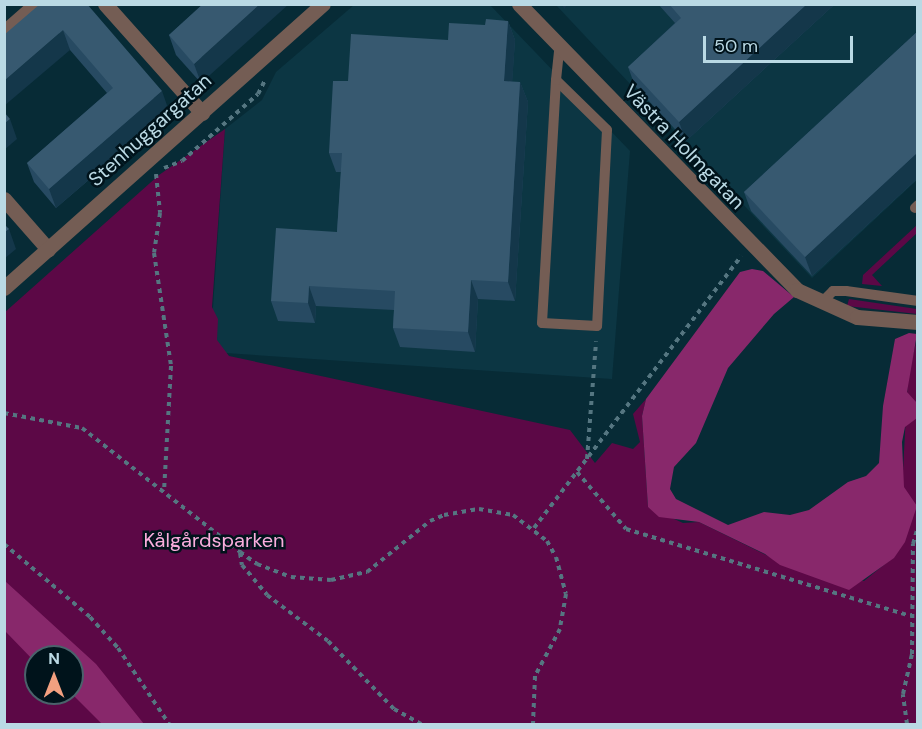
<!DOCTYPE html>
<html>
<head>
<meta charset="utf-8">
<style>
	body { margin:0 }
	#map { position:relative; width:922px; height:729px; overflow:hidden; background:#072b36; font-family:"DM Sans",sans-serif }
	div>[style] { position:absolute }
	[style*='--x'] { left:calc(var(--x)*1px); top:calc(var(--y)*1px); width:calc(var(--w)*1px); rotate:calc(var(--a)*1deg) }
	.built>* { inset:0; background:#0c3643 }
	.green>* { inset:0; background:#5c0846 }
	.forest>* { inset:0; background:#88286b }
	.path>* { height:4px; margin-top:-2px; transform-origin:0; background:repeating-linear-gradient(90deg,#557681 0 4.5px,transparent 0 9px) }
	.service>* { height:10px; margin:-5px; padding:0 5px; transform-origin:5px; border-radius:5px; background:#745d54 }
	.minor>* { height:15px; margin:-7.5px; padding:0 7.5px; transform-origin:7.5px; border-radius:7.5px; background:#745d54 }
	.wall>* { inset:0; background:#274a62 }
	.shaded-wall>* { inset:0; background:#14374a }
	.building>* { inset:0; background:#375970 }
	span { translate:-50% -50%; white-space:nowrap; text-align:center; line-height:1.15; -webkit-text-stroke:5px #00131b; paint-order:stroke }
	.street-label { font-size:20px; color:#bad9e4 }
	.park-label { font-size:20px; color:#faaddd }
	.frame { position:absolute; inset:0; border:6px solid #bad9e4; pointer-events:none }
	.north { position:absolute; left:24px; top:645px; width:60px; height:60px; box-sizing:border-box; background:#00131b; border:2px solid #4a626b; border-radius:50%; rotate:0deg; font-size:16px; font-weight:700; line-height:24px; text-align:center; color:#bad9e4 }
	.north::after { content:''; display:block; margin:auto; width:21px; height:27px; background:#f2a080; clip-path:polygon(50% 0,100% 100%,50% 72%,0 100%) }
	.scale { position:absolute; left:703px; top:36px; width:150px; height:27px; box-sizing:border-box; border:3px solid #bad9e4; border-top:0; padding-left:8px; font-size:18px; line-height:21px; white-space:nowrap; color:#bad9e4; -webkit-text-stroke:4px #00131b; paint-order:stroke }
</style>
</head>
<body>
<div id="map">
	<div class="built">
		<div style="clip-path:polygon(354px 5px,490px 5px,630px 151px,612px 379px,210px 352px,225px 129px,262px 100px,276px 72px)"></div>
		<div style="clip-path:polygon(556px 5px,917px 5px,917px 180px,812px 278px)"></div>
	</div>
	<div class="green">
		<div style="clip-path:polygon(evenodd,225px 129px,212px 307px,218px 319px,217px 340px,229px 356px,570px 430px,595px 463px,612px 443px,633px 449px,640px 442px,633px 414px,646px 399px,642px 416px,648px 507px,683px 523px,699px 522px,770px 557px,864px 581px,890px 560px,903px 471px,908px 375px,917px 339px,917px 724px,5px 724px,4px 313px,159px 175px,225px 129px,36px 657px,72px 657px,72px 693px,36px 693px,36px 657px)"></div>
		<div style="clip-path:polygon(917px 225px,917px 233px,872px 275px,882px 286px,862px 284px,863px 275px)"></div>
		<div style="clip-path:polygon(849px 299px,917px 309px,917px 314px,847px 306px)"></div>
	</div>
	<div class="forest">
		<div style="clip-path:polygon(752px 269px,763px 271px,794px 297px,774px 314px,728px 368px,696px 443px,674px 467px,670px 489px,676px 499px,728px 525px,764px 512px,790px 515px,809px 510px,848px 482px,866px 476px,879px 463px,883px 406px,895px 339px,909px 333px,917px 334px,907px 392px,917px 403px,917px 418px,905px 427px,902px 442px,904px 487px,917px 506px,905px 542px,894px 558px,849px 590px,780px 565px,765px 554px,699px 522px,659px 517px,648px 507px,642px 416px,646px 399px,740px 272px)"></div>
		<div style="clip-path:polygon(5px 581px,96px 664px,144px 724px,102px 724px,71px 693px,72px 657px,36px 657px,36px 663px,5px 631px)"></div>
	</div>
	<div class="path">
		<div style="--x:164;--y:168;--w:19;--a:-21"></div>
		<div style="--x:182;--y:161;--w:101;--a:-41.4"></div>
		<div style="--x:258;--y:94;--w:16;--a:-63"></div>
		<div style="--x:156;--y:174;--w:39;--a:84"></div>
		<div style="--x:160;--y:213;--w:40;--a:98.5"></div>
		<div style="--x:154;--y:253;--w:114;--a:81.4"></div>
		<div style="--x:171;--y:366;--w:125;--a:93.2"></div>
		<div style="--x:4;--y:413;--w:79;--a:10.9"></div>
		<div style="--x:82;--y:428;--w:201;--a:38.1"></div>
		<div style="--x:240;--y:552;--w:21;--a:35"></div>
		<div style="--x:257;--y:564;--w:36;--a:21"></div>
		<div style="--x:291;--y:577;--w:40;--a:4.3"></div>
		<div style="--x:331;--y:580;--w:37;--a:-13"></div>
		<div style="--x:367;--y:572;--w:81;--a:-39"></div>
		<div style="--x:430;--y:521;--w:15;--a:-23"></div>
		<div style="--x:444;--y:515;--w:36;--a:-10"></div>
		<div style="--x:479;--y:509;--w:35;--a:10"></div>
		<div style="--x:513;--y:515;--w:43;--a:37.4"></div>
		<div style="--x:547;--y:541;--w:18;--a:61"></div>
		<div style="--x:556;--y:557;--w:38;--a:75"></div>
		<div style="--x:566;--y:594;--w:36;--a:100"></div>
		<div style="--x:560;--y:629;--w:53;--a:118"></div>
		<div style="--x:535;--y:676;--w:48;--a:92.4"></div>
		<div style="--x:587;--y:459;--w:118;--a:-85.6"></div>
		<div style="--x:577;--y:472;--w:75;--a:49.3"></div>
		<div style="--x:626;--y:529;--w:298;--a:17"></div>
		<div style="--x:534;--y:528;--w:342;--a:-52.7"></div>
		<div style="--x:4;--y:544;--w:113;--a:40.3"></div>
		<div style="--x:90;--y:617;--w:42;--a:47.9"></div>
		<div style="--x:118;--y:648;--w:92;--a:56.1"></div>
		<div style="--x:240;--y:553;--w:12;--a:81"></div>
		<div style="--x:242;--y:565;--w:39;--a:50"></div>
		<div style="--x:267;--y:595;--w:76;--a:37"></div>
		<div style="--x:328;--y:641;--w:95;--a:45.9"></div>
		<div style="--x:394;--y:709;--w:31;--a:29"></div>
		<div style="--x:907;--y:724;--w:30;--a:-98"></div>
		<div style="--x:903;--y:694;--w:41;--a:-77.3"></div>
		<div style="--x:912;--y:654;--w:110;--a:-89.5"></div>
		<div style="--x:913;--y:544;--w:18;--a:-74"></div>
	</div>
	<div class="service">
		<div style="--x:556;--y:80;--w:71;--a:44.4"></div>
		<div style="--x:607;--y:130;--w:196;--a:92.9"></div>
		<div style="--x:597;--y:326;--w:55;--a:-176.9"></div>
		<div style="--x:542;--y:323;--w:243;--a:-86.7"></div>
		<div style="--x:556;--y:80;--w:31;--a:-84"></div>
		<div style="--x:915;--y:208;--w:4;--a:-45"></div>
		<div style="--x:821;--y:303;--w:17;--a:-45"></div>
		<div style="--x:833;--y:291;--w:13;--a:0"></div>
		<div style="--x:846;--y:291;--w:73;--a:7.9"></div>
	</div>
	<div class="minor">
		<div style="--x:105;--y:4;--w:146;--a:48.3"></div>
		<div style="--x:519;--y:4;--w:399;--a:45.8"></div>
		<div style="--x:797;--y:290;--w:66;--a:24.2"></div>
		<div style="--x:857;--y:317;--w:61;--a:4.7"></div>
		<div style="--x:4;--y:32;--w:43;--a:-41.2"></div>
		<div style="--x:4;--y:199;--w:67;--a:48.7"></div>
		<div style="--x:4;--y:288;--w:427;--a:-41.7"></div>
	</div>
	<div class="wall">
		<div style="clip-path:polygon(40px 4px,169px 111px,56px 208px,34px 182px,27px 163px,107px 93px,70px 50px)"></div>
		<div style="clip-path:polygon(203px 4px,201px 83px,176px 55px,169px 35px)"></div>
		<div style="clip-path:polygon(658px 4px,835px 4px,686px 141px,635px 86px,628px 67px,675px 23px)"></div>
		<div style="clip-path:polygon(508px 21px,515px 40px,512px 82px,520px 82px,528px 102px,515px 301px,478px 299px,475px 352px,400px 347px,393px 328px,394px 310px,316px 306px,315px 323px,278px 321px,271px 301px,337px 232px,341px 172px,336px 172px,329px 153px,348px 81px,485px 25px)"></div>
		<div style="clip-path:polygon(918px 31px,918px 178px,812px 276px,751px 211px,744px 192px)"></div>
	</div>
	<div class="shaded-wall">
		<div style="clip-path:polygon(260px 4px,289px 4px,201px 83px,194px 64px)"></div>
		<div style="clip-path:polygon(562px 4px,568px 4px,564px 9px)"></div>
		<div style="clip-path:polygon(807px 4px,835px 4px,686px 141px,679px 122px)"></div>
		<div style="clip-path:polygon(508px 21px,515px 40px,511px 101px,504px 81px)"></div>
		<div style="clip-path:polygon(63px 30px,70px 50px,4px 106px,4px 81px)"></div>
		<div style="clip-path:polygon(520px 82px,528px 102px,515px 301px,508px 282px)"></div>
		<div style="clip-path:polygon(162px 91px,169px 111px,56px 208px,49px 189px)"></div>
		<div style="clip-path:polygon(10px 119px,17px 139px,4px 150px,4px 124px)"></div>
		<div style="clip-path:polygon(918px 152px,918px 178px,812px 276px,805px 257px)"></div>
		<div style="clip-path:polygon(9px 229px,16px 249px,4px 259px,4px 233px)"></div>
		<div style="clip-path:polygon(471px 280px,478px 299px,475px 352px,468px 332px)"></div>
		<div style="clip-path:polygon(309px 286px,316px 306px,315px 323px,308px 303px)"></div>
	</div>
	<div class="building">
		<div style="clip-path:polygon(40px 4px,87px 4px,162px 91px,49px 189px,27px 163px,113px 88px,63px 30px,4px 81px,4px 35px)"></div>
		<div style="clip-path:polygon(203px 4px,260px 4px,194px 64px,169px 35px)"></div>
		<div style="clip-path:polygon(669px 4px,807px 4px,679px 122px,628px 67px,681px 18px)"></div>
		<div style="clip-path:polygon(486px 19px,508px 21px,504px 81px,520px 82px,508px 282px,471px 280px,468px 332px,393px 328px,395px 291px,309px 286px,308px 303px,271px 301px,276px 228px,337px 232px,342px 153px,329px 153px,333px 81px,348px 81px,351px 34px,448px 40px,449px 23px,485px 25px)"></div>
		<div style="clip-path:polygon(918px 31px,918px 152px,805px 257px,744px 192px)"></div>
		<div style="clip-path:polygon(4px 112px,10px 119px,4px 124px)"></div>
		<div style="clip-path:polygon(4px 224px,9px 229px,4px 233px)"></div>
	</div>
	<div class="street-label">
		<span style="left:150px;top:130px;rotate:-42deg">Stenhuggargatan</span>
		<span style="left:684px;top:147px;rotate:46deg">Västra Holmgatan</span>
	</div>
	<div class="park-label">
		<span style="left:214px;top:540px">Kålgårdsparken</span>
	</div>
	<div class="frame"></div>
	<div class="north">N</div>
	<div class="scale">50 m</div>
</div>
</body>
</html>
